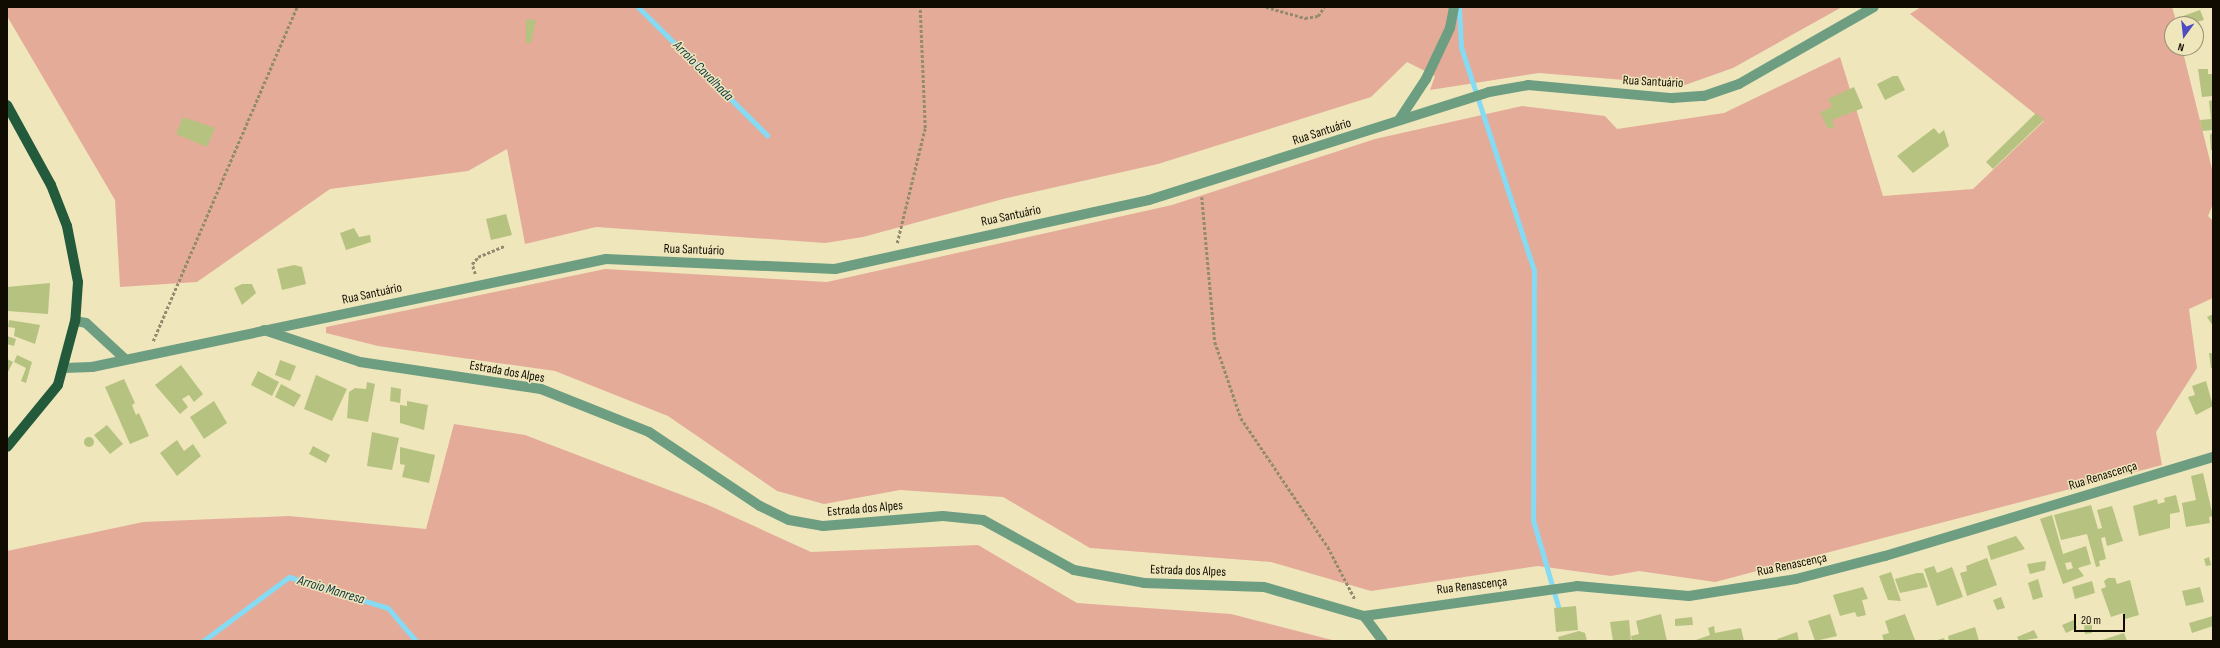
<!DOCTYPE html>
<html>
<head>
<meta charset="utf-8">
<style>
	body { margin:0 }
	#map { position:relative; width:2220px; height:648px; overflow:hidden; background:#efe6bc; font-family:"Sofia Sans Condensed",sans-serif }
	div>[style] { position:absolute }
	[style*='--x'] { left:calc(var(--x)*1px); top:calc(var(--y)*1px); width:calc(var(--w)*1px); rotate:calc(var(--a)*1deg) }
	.green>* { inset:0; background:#e5ab99 }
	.stream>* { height:5px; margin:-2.5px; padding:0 2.5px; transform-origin:2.5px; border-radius:2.5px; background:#84dbf3 }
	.building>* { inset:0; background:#b6c27f }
	.round { border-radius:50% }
	.path>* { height:2.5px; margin-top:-1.25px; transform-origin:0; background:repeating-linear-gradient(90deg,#928b6e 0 3px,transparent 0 5px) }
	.minor>* { height:10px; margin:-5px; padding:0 5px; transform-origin:5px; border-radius:5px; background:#6e9e81 }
	.major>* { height:10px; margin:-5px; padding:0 5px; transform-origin:5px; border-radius:5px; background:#235a3c }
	span { translate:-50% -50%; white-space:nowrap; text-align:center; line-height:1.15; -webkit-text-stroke:3px #efe6bc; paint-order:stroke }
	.street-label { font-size:13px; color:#100c01 }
	.water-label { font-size:14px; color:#0c3640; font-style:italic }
	.frame { position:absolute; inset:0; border:8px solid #100c01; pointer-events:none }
	.north { position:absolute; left:2164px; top:16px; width:40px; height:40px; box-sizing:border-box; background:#efe6bc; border:1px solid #968f71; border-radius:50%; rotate:195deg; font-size:11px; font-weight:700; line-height:16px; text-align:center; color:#100c01 }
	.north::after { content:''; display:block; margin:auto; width:14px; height:18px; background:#4d4dc3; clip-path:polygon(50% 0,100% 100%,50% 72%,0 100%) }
	.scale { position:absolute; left:2074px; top:614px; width:51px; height:18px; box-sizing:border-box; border:2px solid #100c01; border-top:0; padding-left:5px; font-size:12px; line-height:14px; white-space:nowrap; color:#100c01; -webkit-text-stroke:3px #efe6bc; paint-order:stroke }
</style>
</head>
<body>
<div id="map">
	<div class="green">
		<div style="clip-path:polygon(7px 7px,1842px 7px,1733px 68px,1685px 85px,1539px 73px,1430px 90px,1435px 76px,1407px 62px,1371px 97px,1158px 164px,1003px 199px,863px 237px,825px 243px,596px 227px,525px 244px,507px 149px,468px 171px,330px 189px,197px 282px,120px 287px,115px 200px,7px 16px)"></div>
		<div style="clip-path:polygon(1921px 7px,2172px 7px,2177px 24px,2172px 24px,2172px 48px,2182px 48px,2213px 173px,2213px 204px,2208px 216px,2213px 221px,2213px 298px,2189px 309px,2197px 368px,2156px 432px,2162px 465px,1715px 582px,1639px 571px,1611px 576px,1538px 566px,1371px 591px,1271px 562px,1090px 548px,1003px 497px,900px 490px,824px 504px,777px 491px,668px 416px,555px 371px,378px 346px,326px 333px,326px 327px,605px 269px,827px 282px,1172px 205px,1375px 139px,1522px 106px,1605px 116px,1617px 129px,1724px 113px,1840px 57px,1883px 196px,1973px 189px,2044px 121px,1910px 14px)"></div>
		<div style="clip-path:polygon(454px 424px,525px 435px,708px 505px,811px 552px,978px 545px,1077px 603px,1231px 614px,1336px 641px,7px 641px,7px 551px,143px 522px,289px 516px,426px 529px)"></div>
	</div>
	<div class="stream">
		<div style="--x:638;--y:7;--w:182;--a:44.8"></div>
		<div style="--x:1459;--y:7;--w:40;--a:87.1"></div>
		<div style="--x:1461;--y:47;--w:235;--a:71.9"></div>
		<div style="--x:1534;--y:270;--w:250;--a:90.2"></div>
		<div style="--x:1533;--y:520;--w:97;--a:73.8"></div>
		<div style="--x:203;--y:641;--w:107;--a:-36.7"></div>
		<div style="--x:289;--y:577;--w:104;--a:17.4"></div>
		<div style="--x:388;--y:608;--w:43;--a:49.7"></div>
	</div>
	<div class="building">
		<div style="clip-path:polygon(2200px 10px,2204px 20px,2189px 24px,2185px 19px,2183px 16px)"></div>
		<div style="clip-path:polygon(526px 19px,536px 20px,531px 43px,526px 43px)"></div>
		<div style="clip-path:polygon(2198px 69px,2208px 69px,2208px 74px,2213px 74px,2213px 96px,2202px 97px)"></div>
		<div style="clip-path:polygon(1893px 76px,1898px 76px,1905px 90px,1885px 100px,1877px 84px)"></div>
		<div style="clip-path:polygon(1854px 87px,1863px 108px,1832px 120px,1835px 127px,1828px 129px,1820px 112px,1832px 107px,1828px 99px)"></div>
		<div style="clip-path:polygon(2213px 100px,2213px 130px,2202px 131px,2200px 120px,2211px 119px,2209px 101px)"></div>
		<div style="clip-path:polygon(2036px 113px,2044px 120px,1993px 169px,1986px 162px)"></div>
		<div style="clip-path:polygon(183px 117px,215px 128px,207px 147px,176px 134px)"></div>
		<div style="clip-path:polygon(1934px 128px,1939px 134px,1944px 130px,1949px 146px,1913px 173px,1897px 156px)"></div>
		<div style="clip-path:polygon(2213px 132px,2213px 150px,2211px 150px,2210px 135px)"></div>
		<div style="clip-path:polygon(506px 214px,512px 235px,491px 240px,486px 219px)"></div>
		<div style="clip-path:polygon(354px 228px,359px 237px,370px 235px,371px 242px,346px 250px,340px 233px)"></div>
		<div style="clip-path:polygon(294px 265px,302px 267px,306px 284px,282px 290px,277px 269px)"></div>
		<div style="clip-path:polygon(50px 283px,48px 314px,7px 311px,7px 287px)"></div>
		<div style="clip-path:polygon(242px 284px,252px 284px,256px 293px,242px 305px,234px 288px)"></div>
		<div style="clip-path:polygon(2213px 314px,2213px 326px,2207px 317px)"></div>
		<div style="clip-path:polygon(9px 320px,40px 325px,35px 344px,14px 336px,15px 328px,8px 327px)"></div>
		<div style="clip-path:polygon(7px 336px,16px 339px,14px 346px,7px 344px)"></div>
		<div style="clip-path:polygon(2209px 353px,2213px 353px,2213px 368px,2211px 368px)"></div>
		<div style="clip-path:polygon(17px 355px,32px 362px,26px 383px,21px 381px,26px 368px,14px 362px)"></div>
		<div style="clip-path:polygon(7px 359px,13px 362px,7px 374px)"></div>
		<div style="clip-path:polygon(280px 360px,296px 366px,290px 381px,275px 375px)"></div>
		<div style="clip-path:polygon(181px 365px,203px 394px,194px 402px,189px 395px,182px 399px,188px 407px,180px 414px,155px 385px)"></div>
		<div style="clip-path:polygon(258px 371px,279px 382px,272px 396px,251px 385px)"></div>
		<div style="clip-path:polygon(316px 375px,347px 389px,332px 421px,304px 409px)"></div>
		<div style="clip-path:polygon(124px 379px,135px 403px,132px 405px,136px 415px,139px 413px,149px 436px,130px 444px,105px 387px)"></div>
		<div style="clip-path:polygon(2206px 381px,2213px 406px,2196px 415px,2188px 397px,2195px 395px,2192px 386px)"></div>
		<div style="clip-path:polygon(367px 382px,375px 384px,368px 422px,347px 418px,349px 392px,355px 388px,366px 389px)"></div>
		<div style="clip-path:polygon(281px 384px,301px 395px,294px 407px,275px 397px)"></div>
		<div style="clip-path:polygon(391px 387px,401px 389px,400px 403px,390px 401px)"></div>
		<div style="clip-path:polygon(214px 401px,227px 423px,204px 439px,190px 417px)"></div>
		<div style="clip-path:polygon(407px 401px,428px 405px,424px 430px,400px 423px,400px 405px,407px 406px)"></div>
		<div style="clip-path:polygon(107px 425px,123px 444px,110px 454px,94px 435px)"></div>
		<div style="clip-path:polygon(372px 432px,399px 438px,392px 470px,367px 466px)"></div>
		<div class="round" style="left:84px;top:437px;width:10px;height:10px"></div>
		<div style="clip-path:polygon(177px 440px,184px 451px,193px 444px,201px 456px,177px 476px,160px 453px)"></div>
		<div style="clip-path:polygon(313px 446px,330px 455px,326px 463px,309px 454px)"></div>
		<div style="clip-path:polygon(400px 447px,435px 455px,429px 483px,402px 477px,405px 465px,400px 464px)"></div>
		<div style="clip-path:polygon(2203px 473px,2213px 516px,2209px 517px,2210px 523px,2186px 527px,2182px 503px,2196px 500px,2191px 476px)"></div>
		<div style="clip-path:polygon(2176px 495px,2180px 512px,2170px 514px,2170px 528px,2139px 536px,2133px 506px,2157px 499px,2158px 504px,2165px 502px,2164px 498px)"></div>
		<div style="clip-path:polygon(2091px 505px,2098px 529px,2102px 528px,2097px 510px,2112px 506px,2123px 541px,2107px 546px,2105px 537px,2101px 538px,2106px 559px,2099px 561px,2100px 566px,2096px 567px,2087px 534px,2061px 540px,2054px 515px)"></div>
		<div style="clip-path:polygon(evenodd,2052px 515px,2063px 554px,2086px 546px,2091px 564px,2078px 568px,2084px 576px,2063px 584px,2040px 519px,2052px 515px,2071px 562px,2073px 568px,2067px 570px,2065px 563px,2071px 562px)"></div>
		<div style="clip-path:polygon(2016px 536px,2025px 549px,1991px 560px,1987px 546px)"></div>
		<div style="clip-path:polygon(2209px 557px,2211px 565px,2206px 566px,2204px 559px)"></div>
		<div style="clip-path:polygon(1987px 558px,1997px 585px,1967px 596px,1960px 573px,1967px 571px,1966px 566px)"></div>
		<div style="clip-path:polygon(2046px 561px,2045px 570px,2030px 574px,2027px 564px)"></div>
		<div style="clip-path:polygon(1934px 566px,1937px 573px,1952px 567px,1963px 597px,1937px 606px,1924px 569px)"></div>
		<div style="clip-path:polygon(1891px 572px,1901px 601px,1888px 600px,1879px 576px)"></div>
		<div style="clip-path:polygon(1917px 573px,1923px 573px,1928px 587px,1900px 593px,1895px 579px)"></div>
		<div style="clip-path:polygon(2108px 578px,2115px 578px,2117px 584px,2130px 580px,2139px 615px,2125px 619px,2123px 613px,2111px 617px,2101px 589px,2106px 587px,2104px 581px)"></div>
		<div style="clip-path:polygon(2038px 579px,2043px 597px,2033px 600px,2028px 583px)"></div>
		<div style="clip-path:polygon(2092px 581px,2095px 593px,2075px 599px,2072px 587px)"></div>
		<div style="clip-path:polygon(1863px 587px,1868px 599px,1862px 600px,1866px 615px,1857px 617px,1855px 612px,1840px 616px,1833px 595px)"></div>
		<div style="clip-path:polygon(2200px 587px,2204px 602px,2186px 606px,2182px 591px)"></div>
		<div style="clip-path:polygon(2001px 597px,2005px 608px,1997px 610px,1993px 600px)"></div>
		<div style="clip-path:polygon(1576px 606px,1578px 630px,1556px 632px,1554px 608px)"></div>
		<div style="clip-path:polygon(1661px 614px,1667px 641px,1632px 641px,1631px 636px,1639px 634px,1636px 621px)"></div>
		<div style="clip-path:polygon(1830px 614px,1837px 636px,1815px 641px,1808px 621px)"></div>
		<div style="clip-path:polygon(1905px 614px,1915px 640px,1884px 641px,1882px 635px,1889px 633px,1885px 621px)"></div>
		<div style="clip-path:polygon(2213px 616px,2213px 626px,2192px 633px,2189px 623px)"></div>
		<div style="clip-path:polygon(1692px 617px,1693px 625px,1675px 626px,1675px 619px)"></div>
		<div style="clip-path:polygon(1629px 620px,1631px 641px,1613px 641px,1610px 622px)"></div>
		<div style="clip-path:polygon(2074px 620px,2077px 628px,2066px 633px,2062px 625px)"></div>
		<div style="clip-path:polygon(2084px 625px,2092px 625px,2092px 633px,2085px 634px)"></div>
		<div style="clip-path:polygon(1714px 626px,1715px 633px,1741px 628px,1744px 641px,1693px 641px,1710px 635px,1708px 628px)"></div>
		<div style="clip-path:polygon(1975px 627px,1979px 641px,1949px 641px,1948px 636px)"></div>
		<div style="clip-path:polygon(2034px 630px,2038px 638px,2019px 641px,2017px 637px)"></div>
		<div style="clip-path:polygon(1579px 631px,1585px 633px,1587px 641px,1559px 641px,1558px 637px)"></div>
		<div style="clip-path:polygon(1797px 632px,1799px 641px,1778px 641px,1777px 639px)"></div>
		<div style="clip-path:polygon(2124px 633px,2127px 641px,2099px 641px)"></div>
		<div style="clip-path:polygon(1944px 638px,1945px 641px,1934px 641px)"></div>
	</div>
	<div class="path">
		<div style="--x:1266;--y:7;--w:41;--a:15.8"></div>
		<div style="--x:1305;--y:18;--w:13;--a:-9"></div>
		<div style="--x:1318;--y:16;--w:11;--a:-56"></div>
		<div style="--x:1202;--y:197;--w:146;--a:84.9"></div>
		<div style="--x:1215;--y:342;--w:80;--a:71.1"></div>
		<div style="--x:1241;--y:418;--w:156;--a:56"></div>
		<div style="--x:1328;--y:547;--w:59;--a:62.6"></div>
		<div style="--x:897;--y:243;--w:118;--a:-76.3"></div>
		<div style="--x:925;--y:128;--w:121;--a:-92.4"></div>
		<div style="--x:475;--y:274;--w:10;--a:-107"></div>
		<div style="--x:472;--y:264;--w:9;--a:-49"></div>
		<div style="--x:478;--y:257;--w:30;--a:-23"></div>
		<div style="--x:153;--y:341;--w:364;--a:-66.7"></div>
	</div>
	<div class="minor">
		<div style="--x:1399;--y:120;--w:49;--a:-56.6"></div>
		<div style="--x:1426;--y:79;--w:56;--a:-64.8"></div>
		<div style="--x:1450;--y:28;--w:21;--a:-79"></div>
		<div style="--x:75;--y:321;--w:11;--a:10"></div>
		<div style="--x:86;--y:323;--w:53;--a:42.7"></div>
		<div style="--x:264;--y:330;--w:101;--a:18.4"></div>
		<div style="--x:360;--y:362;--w:183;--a:8.5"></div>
		<div style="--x:541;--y:389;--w:116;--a:21.7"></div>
		<div style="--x:649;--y:432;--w:133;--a:33.7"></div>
		<div style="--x:760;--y:506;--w:32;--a:26"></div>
		<div style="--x:789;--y:520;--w:35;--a:10"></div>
		<div style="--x:823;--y:526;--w:120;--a:-4.8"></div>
		<div style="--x:943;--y:516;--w:40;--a:5.7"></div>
		<div style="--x:983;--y:520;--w:104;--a:28.8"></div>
		<div style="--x:1074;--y:570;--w:71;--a:10.5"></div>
		<div style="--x:1144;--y:583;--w:120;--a:1.9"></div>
		<div style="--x:1264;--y:587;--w:104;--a:16.2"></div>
		<div style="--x:1364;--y:616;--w:31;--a:53"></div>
		<div style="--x:64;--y:368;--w:28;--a:-2"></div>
		<div style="--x:92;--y:367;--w:525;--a:-11.87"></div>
		<div style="--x:606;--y:259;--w:229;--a:2.5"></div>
		<div style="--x:835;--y:269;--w:321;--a:-12.4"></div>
		<div style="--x:1149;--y:200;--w:357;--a:-17.6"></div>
		<div style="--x:1489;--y:92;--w:40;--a:-10"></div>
		<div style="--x:1528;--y:85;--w:145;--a:5.2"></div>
		<div style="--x:1672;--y:98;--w:32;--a:-4"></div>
		<div style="--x:1704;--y:96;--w:37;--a:-19"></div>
		<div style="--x:1739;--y:84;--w:155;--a:-29.7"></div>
		<div style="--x:1364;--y:616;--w:215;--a:-8"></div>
		<div style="--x:1577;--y:586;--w:112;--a:5.1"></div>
		<div style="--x:1689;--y:596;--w:108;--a:-9"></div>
		<div style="--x:1796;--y:579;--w:92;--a:-14.5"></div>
		<div style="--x:1885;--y:556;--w:343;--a:-16.8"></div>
	</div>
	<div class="major">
		<div style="--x:7;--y:105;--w:91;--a:61.2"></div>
		<div style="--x:51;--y:185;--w:44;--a:68.7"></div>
		<div style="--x:67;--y:226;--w:57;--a:78.9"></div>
		<div style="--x:78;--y:282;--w:39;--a:94"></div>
		<div style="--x:75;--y:321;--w:66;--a:104.9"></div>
		<div style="--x:58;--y:385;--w:80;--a:129.4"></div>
	</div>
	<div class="street-label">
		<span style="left:1653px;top:82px;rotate:3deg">Rua Santuário</span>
		<span style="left:1322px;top:132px;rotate:-18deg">Rua Santuário</span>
		<span style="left:1011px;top:216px;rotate:-12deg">Rua Santuário</span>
		<span style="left:694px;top:250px;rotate:2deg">Rua Santuário</span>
		<span style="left:372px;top:294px;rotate:-12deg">Rua Santuário</span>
		<span style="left:507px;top:372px;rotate:10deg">Estrada dos Alpes</span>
		<span style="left:2103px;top:476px;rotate:-17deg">Rua Renascença</span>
		<span style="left:865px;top:509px;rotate:-5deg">Estrada dos Alpes</span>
		<span style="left:1792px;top:565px;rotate:-12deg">Rua Renascença</span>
		<span style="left:1188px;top:571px;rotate:2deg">Estrada dos Alpes</span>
		<span style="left:1472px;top:586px;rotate:-7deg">Rua Renascença</span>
	</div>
	<div class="water-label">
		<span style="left:703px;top:71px;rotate:45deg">Arroio Cavalhada</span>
		<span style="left:331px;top:590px;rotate:17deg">Arroio Manresa</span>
	</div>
	<div class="frame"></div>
	<div class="north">N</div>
	<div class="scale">20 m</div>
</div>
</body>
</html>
